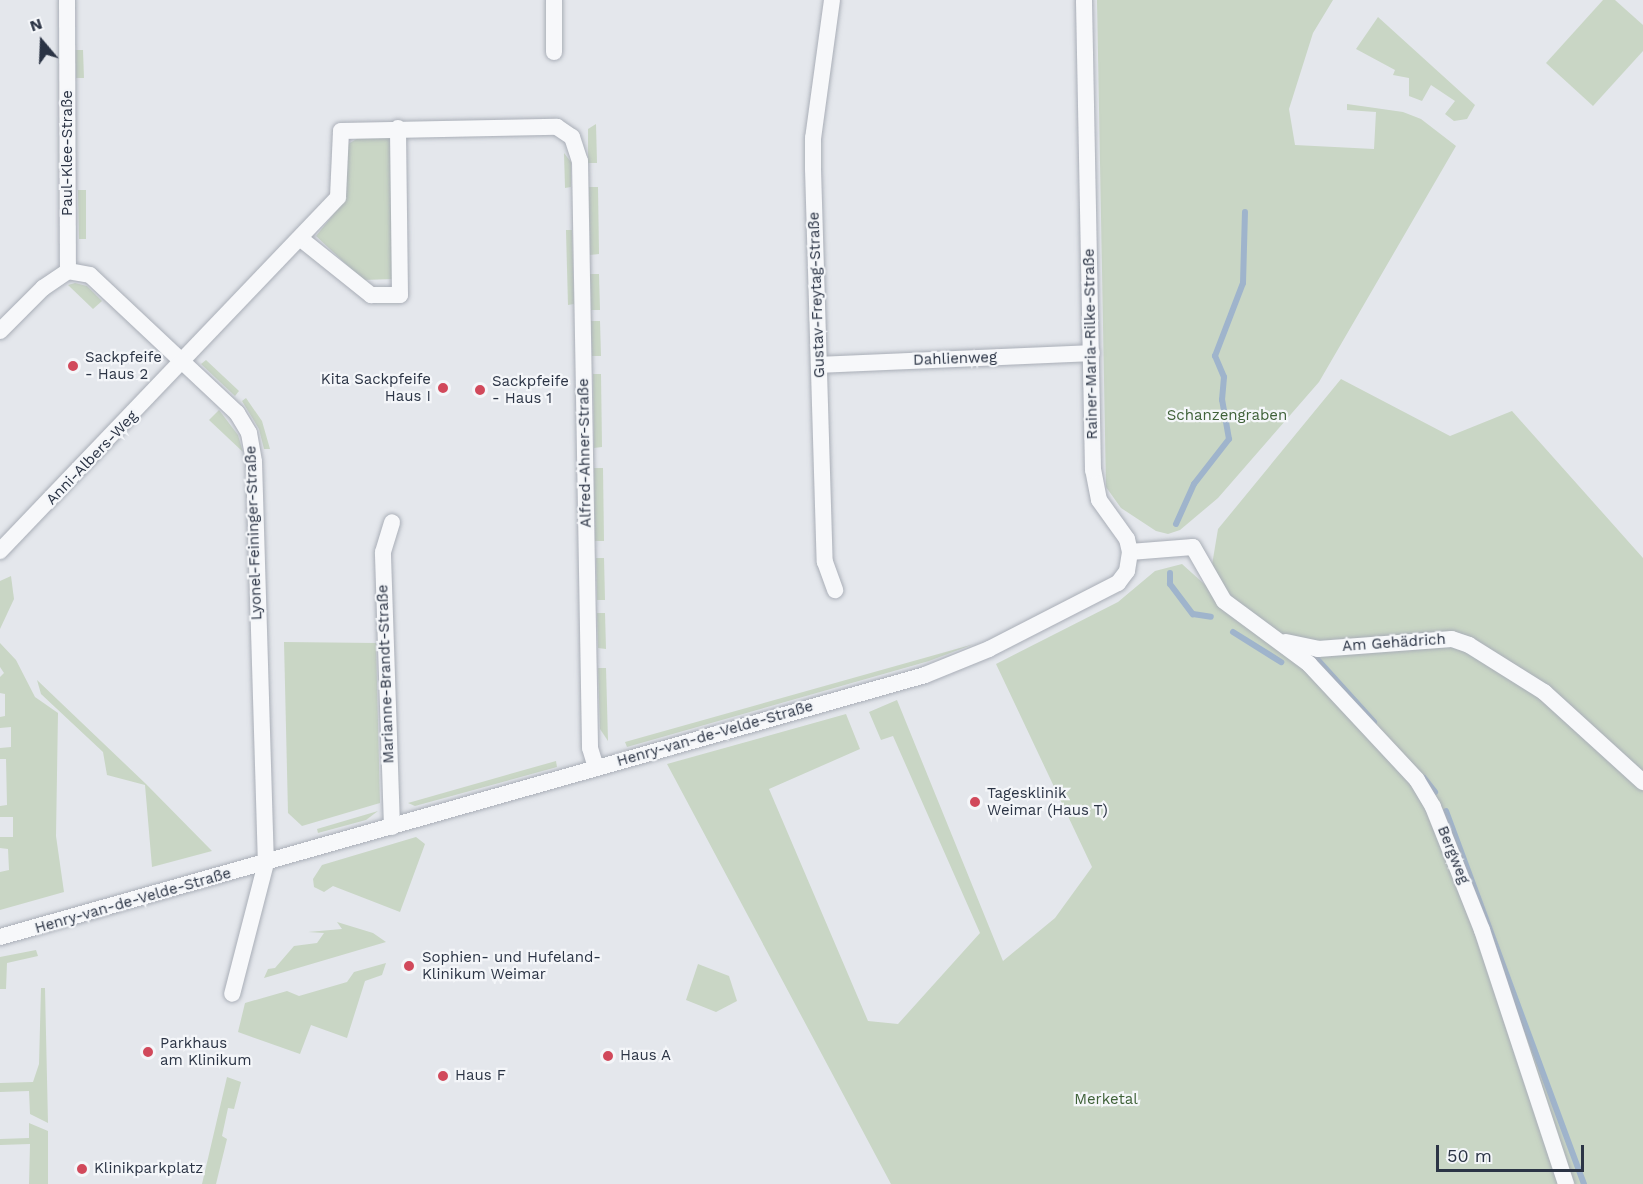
<!DOCTYPE html>
<html>
<head>
<meta charset="utf-8">
<style>
	body { margin:0 }
	#map { position:relative; width:1643px; height:1184px; overflow:hidden; background:#e4e7ec; font-family:"Work Sans",sans-serif }
	div>[style] { position:absolute }
	[style*='--x'] { left:calc(var(--x)*1px); top:calc(var(--y)*1px); width:calc(var(--w)*1px); rotate:calc(var(--a)*1deg) }
	.green>* { inset:0; background:#c9d6c5 }
	.stream>* { height:6px; margin:-3px; padding:0 3px; transform-origin:3px; border-radius:3px; background:#9fb4cc }
	.roads { filter:drop-shadow(0 0 2px #a9aeb7) drop-shadow(0 0 2px #a9aeb7) }
	.street>* { height:16px; margin:-8px; padding:0 8px; transform-origin:8px; border-radius:8px; background:#f7f8fa }
	.dots>* { width:16px; height:16px; translate:-50% -50%; box-sizing:border-box; border:3px solid #f4f6f9; border-radius:50% }
	span { translate:-50% -50%; white-space:nowrap; text-align:center; line-height:1.15; -webkit-text-stroke:4.5px #f4f6f9; paint-order:stroke }
	.street-label { font-size:15px; color:#2b3445 }
	.poi-label { font-size:15px; color:#2b3445 }
	.left { translate:0 -50%; text-align:left }
	.right { translate:-100% -50%; text-align:right }
	.park-label { font-size:15px; color:#3f6138 }
	.north { position:absolute; left:12px; top:12px; width:60px; height:60px; -webkit-text-stroke:4px #f4f6f9; paint-order:stroke; rotate:341deg; font-size:16px; font-weight:700; line-height:24px; text-align:center; color:#2b3445 }
	.north::after { content:''; display:block; margin:auto; width:21px; height:27px; background:#2b3445; clip-path:polygon(50% 0,100% 100%,50% 72%,0 100%) }
	.scale { position:absolute; left:1436px; top:1145px; width:148px; height:27px; box-sizing:border-box; border:3px solid #2b3445; border-top:0; padding-left:8px; font-size:18px; line-height:21px; white-space:nowrap; color:#2b3445; -webkit-text-stroke:4px #f4f6f9; paint-order:stroke }
</style>
</head>
<body>
<div id="map">
	<div class="green">
		<div style="clip-path:polygon(1097px 0,1333px 0,1313px 33px,1289px 109px,1295px 145px,1374px 149px,1376px 112px,1347px 110px,1347px 104px,1403px 112px,1421px 119px,1456px 146px,1319px 382px,1218px 498px,1180px 530px,1168px 534px,1156px 531px,1121px 508px,1106px 487px)"></div>
		<div style="clip-path:polygon(1603px 0,1615px 0,1643px 25px,1643px 51px,1593px 106px,1546px 63px)"></div>
		<div style="clip-path:polygon(1378px 17px,1475px 105px,1467px 119px,1454px 121px,1445px 114px,1455px 101px,1431px 85px,1422px 101px,1409px 96px,1409px 78px,1393px 75px,1395px 70px,1356px 49px)"></div>
		<div style="clip-path:polygon(75px 50px,83px 50px,84px 78px,76px 78px)"></div>
		<div style="clip-path:polygon(596px 124px,597px 163px,588px 163px,588px 129px)"></div>
		<div style="clip-path:polygon(392px 135px,394px 279px,363px 280px,316px 236px,345px 200px,348px 144px,360px 137px)"></div>
		<div style="clip-path:polygon(564px 153px,571px 162px,571px 187px,565px 188px)"></div>
		<div style="clip-path:polygon(589px 187px,598px 187px,599px 254px,590px 255px)"></div>
		<div style="clip-path:polygon(78px 190px,86px 190px,86px 239px,79px 239px)"></div>
		<div style="clip-path:polygon(566px 230px,572px 230px,574px 304px,568px 305px)"></div>
		<div style="clip-path:polygon(590px 274px,599px 274px,600px 310px,591px 310px)"></div>
		<div style="clip-path:polygon(75px 283px,87px 286px,102px 301px,93px 309px,68px 285px)"></div>
		<div style="clip-path:polygon(591px 321px,600px 321px,601px 356px,592px 356px)"></div>
		<div style="clip-path:polygon(206px 360px,239px 391px,235px 396px,201px 364px)"></div>
		<div style="clip-path:polygon(593px 374px,601px 374px,602px 447px,594px 448px)"></div>
		<div style="clip-path:polygon(1341px 379px,1450px 436px,1512px 411px,1643px 558px,1643px 1184px,891px 1184px,667px 764px,846px 714px,860px 749px,769px 789px,868px 1021px,898px 1024px,980px 933px,893px 736px,881px 740px,869px 712px,897px 700px,1003px 961px,1055px 918px,1092px 867px,996px 664px,1118px 602px,1155px 571px,1182px 564px,1222px 600px,1212px 565px,1218px 529px)"></div>
		<div style="clip-path:polygon(246px 398px,262px 421px,270px 449px,264px 449px,259px 429px,242px 401px)"></div>
		<div style="clip-path:polygon(219px 410px,238px 435px,243px 452px,209px 420px)"></div>
		<div style="clip-path:polygon(594px 468px,603px 468px,604px 541px,595px 541px)"></div>
		<div style="clip-path:polygon(596px 558px,604px 558px,605px 600px,597px 600px)"></div>
		<div style="clip-path:polygon(11px 576px,14px 599px,0 629px,0 581px)"></div>
		<div style="clip-path:polygon(597px 613px,605px 613px,606px 649px,598px 648px)"></div>
		<div style="clip-path:polygon(284px 642px,376px 643px,380px 803px,302px 826px,288px 813px)"></div>
		<div style="clip-path:polygon(0 643px,16px 660px,35px 697px,58px 713px,56px 836px,64px 892px,0 910px,0 872px,9px 870px,8px 849px,0 848px,0 837px,13px 837px,13px 817px,0 817px,0 806px,7px 805px,6px 759px,0 759px,0 748px,11px 747px,11px 727px,0 728px,0 717px,5px 716px,5px 694px,0 693px,0 677px,4px 673px,0 667px)"></div>
		<div style="clip-path:polygon(974px 644px,929px 661px,627px 747px,625px 742px)"></div>
		<div style="clip-path:polygon(598px 668px,606px 668px,608px 741px,600px 729px)"></div>
		<div style="clip-path:polygon(37px 680px,146px 784px,212px 851px,152px 867px,145px 785px,107px 775px,103px 752px,41px 694px)"></div>
		<div style="clip-path:polygon(556px 761px,557px 767px,415px 806px,408px 803px)"></div>
		<div style="clip-path:polygon(378px 811px,366px 820px,318px 833px,317px 829px)"></div>
		<div style="clip-path:polygon(416px 837px,425px 844px,400px 912px,333px 886px,324px 892px,314px 887px,313px 879px,322px 865px)"></div>
		<div style="clip-path:polygon(337px 922px,373px 933px,386px 942px,264px 978px,268px 969px,275px 968px,294px 946px,317px 943px,324px 933px,308px 932px,342px 929px)"></div>
		<div style="clip-path:polygon(36px 950px,38px 956px,7px 963px,6px 989px,0 989px,0 957px)"></div>
		<div style="clip-path:polygon(386px 963px,382px 975px,365px 981px,347px 1038px,311px 1025px,300px 1054px,238px 1032px,245px 1003px,287px 991px,299px 996px,347px 982px,354px 972px)"></div>
		<div style="clip-path:polygon(698px 964px,729px 976px,737px 1001px,716px 1012px,686px 1000px)"></div>
		<div style="clip-path:polygon(41px 988px,45px 988px,48px 1123px,30px 1114px,29px 1091px,0 1092px,0 1083px,33px 1082px,39px 1064px)"></div>
		<div style="clip-path:polygon(227px 1077px,241px 1082px,234px 1109px,228px 1108px,222px 1136px,227px 1139px,216px 1184px,202px 1184px)"></div>
		<div style="clip-path:polygon(29px 1123px,48px 1131px,48px 1184px,29px 1184px,30px 1144px,0 1145px,0 1139px,29px 1138px)"></div>
	</div>
	<div class="stream">
		<div style="--x:1176;--y:524;--w:44;--a:-65.8"></div>
		<div style="--x:1194;--y:484;--w:57;--a:-52.1"></div>
		<div style="--x:1229;--y:439;--w:40;--a:-100"></div>
		<div style="--x:1222;--y:400;--w:23;--a:-85"></div>
		<div style="--x:1224;--y:377;--w:23;--a:-113"></div>
		<div style="--x:1215;--y:356;--w:78;--a:-69"></div>
		<div style="--x:1243;--y:283;--w:71;--a:-88.4"></div>
		<div style="--x:1170;--y:573;--w:11;--a:90"></div>
		<div style="--x:1170;--y:584;--w:38;--a:53"></div>
		<div style="--x:1193;--y:614;--w:18;--a:9"></div>
		<div style="--x:1233;--y:632;--w:57;--a:32"></div>
		<div style="--x:1317;--y:659;--w:85;--a:47.9"></div>
		<div style="--x:1424;--y:778;--w:18;--a:52"></div>
		<div style="--x:1446;--y:811;--w:398;--a:69.7"></div>
	</div>
	<div class="roads">
		<div class="street">
			<div style="--x:67;--y:0;--w:271;--a:89.8"></div>
			<div style="--x:554;--y:0;--w:52;--a:90"></div>
			<div style="--x:832;--y:0;--w:139;--a:97.8"></div>
			<div style="--x:813;--y:138;--w:31;--a:90"></div>
			<div style="--x:813;--y:169;--w:393;--a:88.3"></div>
			<div style="--x:825;--y:562;--w:30;--a:70"></div>
			<div style="--x:301;--y:239;--w:90;--a:38.7"></div>
			<div style="--x:371;--y:295;--w:29;--a:0"></div>
			<div style="--x:400;--y:295;--w:167;--a:-90.7"></div>
			<div style="--x:0;--y:331;--w:61;--a:-45"></div>
			<div style="--x:43;--y:288;--w:30;--a:-34"></div>
			<div style="--x:68;--y:271;--w:22;--a:10"></div>
			<div style="--x:90;--y:275;--w:202;--a:43.2"></div>
			<div style="--x:237;--y:413;--w:23;--a:59"></div>
			<div style="--x:249;--y:433;--w:29;--a:80"></div>
			<div style="--x:254;--y:462;--w:401;--a:88.3"></div>
			<div style="--x:266;--y:863;--w:135;--a:104.5"></div>
			<div style="--x:819;--y:365;--w:273;--a:-2.5"></div>
			<div style="--x:0;--y:551;--w:489;--a:-46.3"></div>
			<div style="--x:338;--y:197;--w:66;--a:-87.4"></div>
			<div style="--x:341;--y:131;--w:216;--a:-1.1"></div>
			<div style="--x:557;--y:127;--w:18;--a:34"></div>
			<div style="--x:572;--y:137;--w:25;--a:72"></div>
			<div style="--x:580;--y:161;--w:587;--a:89.02"></div>
			<div style="--x:590;--y:748;--w:21;--a:73"></div>
			<div style="--x:1130;--y:552;--w:63;--a:-4.5"></div>
			<div style="--x:1193;--y:547;--w:62;--a:60.1"></div>
			<div style="--x:1224;--y:601;--w:106;--a:36.5"></div>
			<div style="--x:1309;--y:664;--w:158;--a:47"></div>
			<div style="--x:1417;--y:780;--w:31;--a:59"></div>
			<div style="--x:1433;--y:807;--w:132;--a:68.3"></div>
			<div style="--x:1482;--y:930;--w:268;--a:71.7"></div>
			<div style="--x:1286;--y:642;--w:33;--a:12"></div>
			<div style="--x:1318;--y:649;--w:134;--a:-4.3"></div>
			<div style="--x:1452;--y:639;--w:18;--a:19"></div>
			<div style="--x:1469;--y:645;--w:89;--a:32.1"></div>
			<div style="--x:1544;--y:692;--w:134;--a:42.3"></div>
			<div style="--x:392;--y:827;--w:275;--a:-91.9"></div>
			<div style="--x:383;--y:552;--w:31;--a:-73"></div>
			<div style="--x:0;--y:937;--w:961;--a:-15.81"></div>
			<div style="--x:925;--y:675;--w:69;--a:-22.1"></div>
			<div style="--x:989;--y:649;--w:145;--a:-27.1"></div>
			<div style="--x:1118;--y:583;--w:15;--a:-53"></div>
			<div style="--x:1127;--y:571;--w:19;--a:-81"></div>
			<div style="--x:1130;--y:552;--w:13;--a:-103"></div>
			<div style="--x:1127;--y:539;--w:48;--a:-125.7"></div>
			<div style="--x:1099;--y:500;--w:31;--a:-101"></div>
			<div style="--x:1093;--y:470;--w:470;--a:-91.1"></div>
		</div>
	</div>
	<div class="dots">
		<div style="left:73px;top:366px;background:#d1495b"></div>
		<div style="left:443px;top:388px;background:#d1495b"></div>
		<div style="left:480px;top:390px;background:#d1495b"></div>
		<div style="left:975px;top:802px;background:#d1495b"></div>
		<div style="left:409px;top:966px;background:#d1495b"></div>
		<div style="left:148px;top:1052px;background:#d1495b"></div>
		<div style="left:608px;top:1056px;background:#d1495b"></div>
		<div style="left:443px;top:1076px;background:#d1495b"></div>
		<div style="left:82px;top:1169px;background:#d1495b"></div>
	</div>
	<div class="street-label">
		<span style="left:68px;top:153px;rotate:-90deg">Paul-Klee-Straße</span>
		<span style="left:817px;top:295px;rotate:-92deg">Gustav-Freytag-Straße</span>
		<span style="left:1091px;top:344px;rotate:-91deg">Rainer-Maria-Rilke-Straße</span>
		<span style="left:955px;top:359px;rotate:-2deg">Dahlienweg</span>
		<span style="left:585px;top:453px;rotate:-91deg">Alfred-Ahner-Straße</span>
		<span style="left:92px;top:458px;rotate:-46deg">Anni-Albers-Weg</span>
		<span style="left:254px;top:533px;rotate:-92deg">Lyonel-Feininger-Straße</span>
		<span style="left:1394px;top:643px;rotate:-4deg">Am Gehädrich</span>
		<span style="left:386px;top:674px;rotate:-92deg">Marianne-Brandt-Straße</span>
		<span style="left:715px;top:734px;rotate:-16deg">Henry-van-de-Velde-Straße</span>
		<span style="left:1453px;top:855px;rotate:68deg">Bergweg</span>
		<span style="left:133px;top:901px;rotate:-16deg">Henry-van-de-Velde-Straße</span>
	</div>
	<div class="poi-label">
		<span class="left" style="left:85px;top:366px">Sackpfeife<br>- Haus 2</span>
		<span class="right" style="left:431px;top:388px">Kita Sackpfeife<br>Haus I</span>
		<span class="left" style="left:492px;top:390px">Sackpfeife<br>- Haus 1</span>
		<span class="left" style="left:987px;top:802px">Tagesklinik<br>Weimar (Haus T)</span>
		<span class="left" style="left:422px;top:966px">Sophien- und Hufeland-<br>Klinikum Weimar</span>
		<span class="left" style="left:160px;top:1052px">Parkhaus<br>am Klinikum</span>
		<span class="left" style="left:620px;top:1056px">Haus A</span>
		<span class="left" style="left:455px;top:1076px">Haus F</span>
		<span class="left" style="left:94px;top:1169px">Klinikparkplatz</span>
	</div>
	<div class="park-label">
		<span style="left:1227px;top:416px">Schanzengraben</span>
		<span style="left:1106px;top:1100px">Merketal</span>
	</div>
	<div class="north">N</div>
	<div class="scale">50 m</div>
</div>
</body>
</html>
